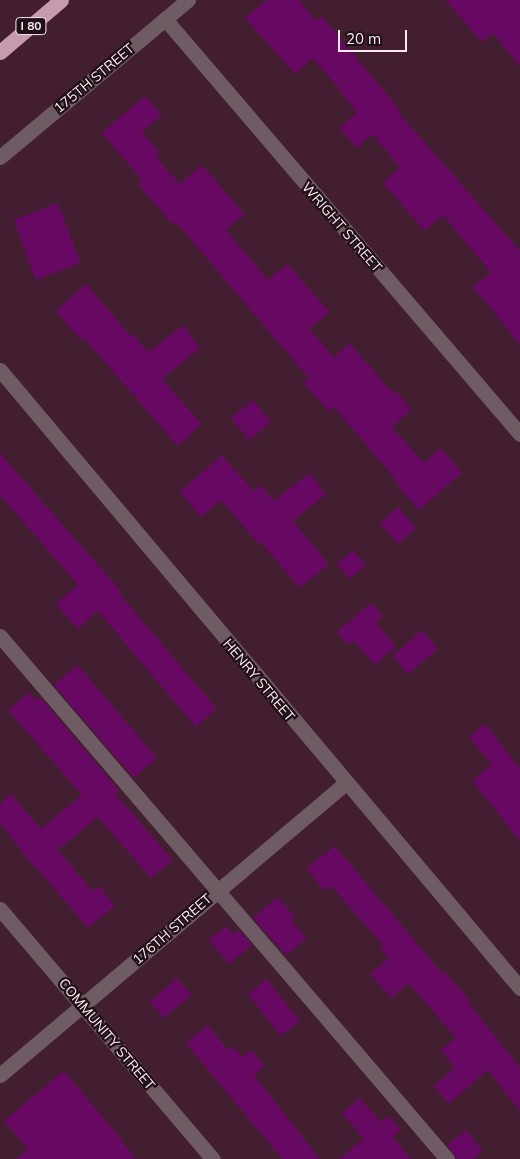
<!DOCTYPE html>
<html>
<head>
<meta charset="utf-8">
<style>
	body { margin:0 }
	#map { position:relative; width:520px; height:1159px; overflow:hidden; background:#431e30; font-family:Mulish,sans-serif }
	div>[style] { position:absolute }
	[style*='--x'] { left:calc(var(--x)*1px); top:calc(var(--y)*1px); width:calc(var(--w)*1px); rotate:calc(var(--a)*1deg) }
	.building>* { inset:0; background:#670962 }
	.minor>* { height:15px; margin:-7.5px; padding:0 7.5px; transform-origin:7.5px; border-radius:7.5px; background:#6e5b63 }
	.highway>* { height:15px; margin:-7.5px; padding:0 7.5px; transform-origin:7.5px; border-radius:7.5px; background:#c89aae }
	span { translate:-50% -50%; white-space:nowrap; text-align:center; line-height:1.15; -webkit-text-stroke:4.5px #1f0f17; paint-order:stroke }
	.shield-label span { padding:1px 4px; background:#1f0f17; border:1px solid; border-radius:4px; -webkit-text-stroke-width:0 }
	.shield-label { font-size:12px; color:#fde9f1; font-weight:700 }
	.street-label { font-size:14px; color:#fde9f1 }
	.scale { position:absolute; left:338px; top:30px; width:69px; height:22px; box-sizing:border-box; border:2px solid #fde9f1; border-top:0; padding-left:6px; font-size:15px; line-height:18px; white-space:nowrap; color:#fde9f1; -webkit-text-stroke:4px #1f0f17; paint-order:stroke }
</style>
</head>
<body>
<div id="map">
	<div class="building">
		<div style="clip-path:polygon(267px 0,299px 0,317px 21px,322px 16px,400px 110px,398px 112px,520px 251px,520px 344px,473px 287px,491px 273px,459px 234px,443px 215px,425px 231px,383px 183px,400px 167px,372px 134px,357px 148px,339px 128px,357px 113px,341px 93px,342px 92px,313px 58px,295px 74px,245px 18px)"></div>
		<div style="clip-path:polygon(446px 0,520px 0,520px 66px,493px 33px,482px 42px)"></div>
		<div style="clip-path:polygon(145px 96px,162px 115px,142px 132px,160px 153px,156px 157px,180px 184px,202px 165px,245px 214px,226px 230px,268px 280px,287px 264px,330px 312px,309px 329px,334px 357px,350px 343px,392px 392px,395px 390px,412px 410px,392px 427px,424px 463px,441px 448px,462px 473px,419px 510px,396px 484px,398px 482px,334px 407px,329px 412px,304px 383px,309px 378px,176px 222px,173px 225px,138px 184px,142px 180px,102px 133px)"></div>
		<div style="clip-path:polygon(58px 203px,81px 263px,36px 280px,14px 220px)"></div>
		<div style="clip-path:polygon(86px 284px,131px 336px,133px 335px,149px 352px,183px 325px,200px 348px,162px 379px,202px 424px,178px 446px,84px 338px,81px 340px,56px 311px)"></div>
		<div style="clip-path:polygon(253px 400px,271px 422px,249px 440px,231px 418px)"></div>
		<div style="clip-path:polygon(0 453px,121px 591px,119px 593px,217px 709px,196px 727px,98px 611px,78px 629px,56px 604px,78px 585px,0 495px)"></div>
		<div style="clip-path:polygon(222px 455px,254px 491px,261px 485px,274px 501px,310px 473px,326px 494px,293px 521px,329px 564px,300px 588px,261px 542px,259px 544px,221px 500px,201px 517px,180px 492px)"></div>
		<div style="clip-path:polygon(398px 507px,416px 528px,398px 544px,380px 523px)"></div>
		<div style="clip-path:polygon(353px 550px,366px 565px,350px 579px,337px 564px)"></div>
		<div style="clip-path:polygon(371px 603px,383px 616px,376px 622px,396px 647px,375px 665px,354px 641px,349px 645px,337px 632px)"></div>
		<div style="clip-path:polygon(422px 630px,438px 649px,408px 674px,393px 656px)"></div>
		<div style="clip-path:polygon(78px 665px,157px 758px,134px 778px,54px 685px)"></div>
		<div style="clip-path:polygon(30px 692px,36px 700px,40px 697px,119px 790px,116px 793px,118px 797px,173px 860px,151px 878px,98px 817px,58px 850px,93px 891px,99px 886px,115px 906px,88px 928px,36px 867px,35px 868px,0 823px,0 804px,11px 794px,41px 829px,82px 795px,8px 710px)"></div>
		<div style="clip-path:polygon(485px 724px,520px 768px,520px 840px,472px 781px,492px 764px,469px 737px)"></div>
		<div style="clip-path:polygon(335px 846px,443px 974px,445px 972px,470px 1000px,468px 1002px,520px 1068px,520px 1111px,488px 1070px,449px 1104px,434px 1086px,455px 1068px,441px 1050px,456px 1038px,409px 983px,392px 998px,370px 974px,389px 958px,380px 947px,383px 945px,331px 886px,324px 891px,307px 868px)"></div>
		<div style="clip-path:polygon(278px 897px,295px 917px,291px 920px,307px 938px,287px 955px,253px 918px)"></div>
		<div style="clip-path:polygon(226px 926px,234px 935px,239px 930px,252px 945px,229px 964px,209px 940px)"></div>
		<div style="clip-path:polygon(177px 978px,192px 995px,164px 1018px,150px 1002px)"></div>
		<div style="clip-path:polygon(267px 979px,300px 1021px,281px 1036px,248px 994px)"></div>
		<div style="clip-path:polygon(208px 1025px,229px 1051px,234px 1047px,242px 1057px,251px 1050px,265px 1066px,254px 1075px,320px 1159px,282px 1159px,259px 1131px,186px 1043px)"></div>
		<div style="clip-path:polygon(64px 1071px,118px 1135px,136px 1159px,16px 1159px,28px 1149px,4px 1121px)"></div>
		<div style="clip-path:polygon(360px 1098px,381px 1122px,389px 1116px,401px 1130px,393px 1137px,411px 1159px,339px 1159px,364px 1139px,342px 1113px)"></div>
		<div style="clip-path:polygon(466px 1130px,483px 1151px,474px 1159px,457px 1159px,447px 1145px)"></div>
	</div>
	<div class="minor">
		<div style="--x:165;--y:19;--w:546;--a:49.46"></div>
		<div style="--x:0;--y:157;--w:245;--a:-39.9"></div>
		<div style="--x:0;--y:370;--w:808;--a:49.92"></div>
		<div style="--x:0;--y:636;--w:688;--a:49.48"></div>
		<div style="--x:0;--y:909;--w:328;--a:49.6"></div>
		<div style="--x:0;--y:1075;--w:452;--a:-40.2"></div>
	</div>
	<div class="highway">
		<div style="--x:0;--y:52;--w:80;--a:-40.4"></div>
	</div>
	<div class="shield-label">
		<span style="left:31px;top:26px">I 80</span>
	</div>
	<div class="street-label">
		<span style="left:94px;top:78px;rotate:-40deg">175TH STREET</span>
		<span style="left:342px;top:227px;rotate:49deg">WRIGHT STREET</span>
		<span style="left:259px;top:680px;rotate:50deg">HENRY STREET</span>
		<span style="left:172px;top:929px;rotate:-41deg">176TH STREET</span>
		<span style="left:107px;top:1034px;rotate:50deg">COMMUNITY STREET</span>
	</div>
	<div class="scale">20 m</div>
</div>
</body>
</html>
